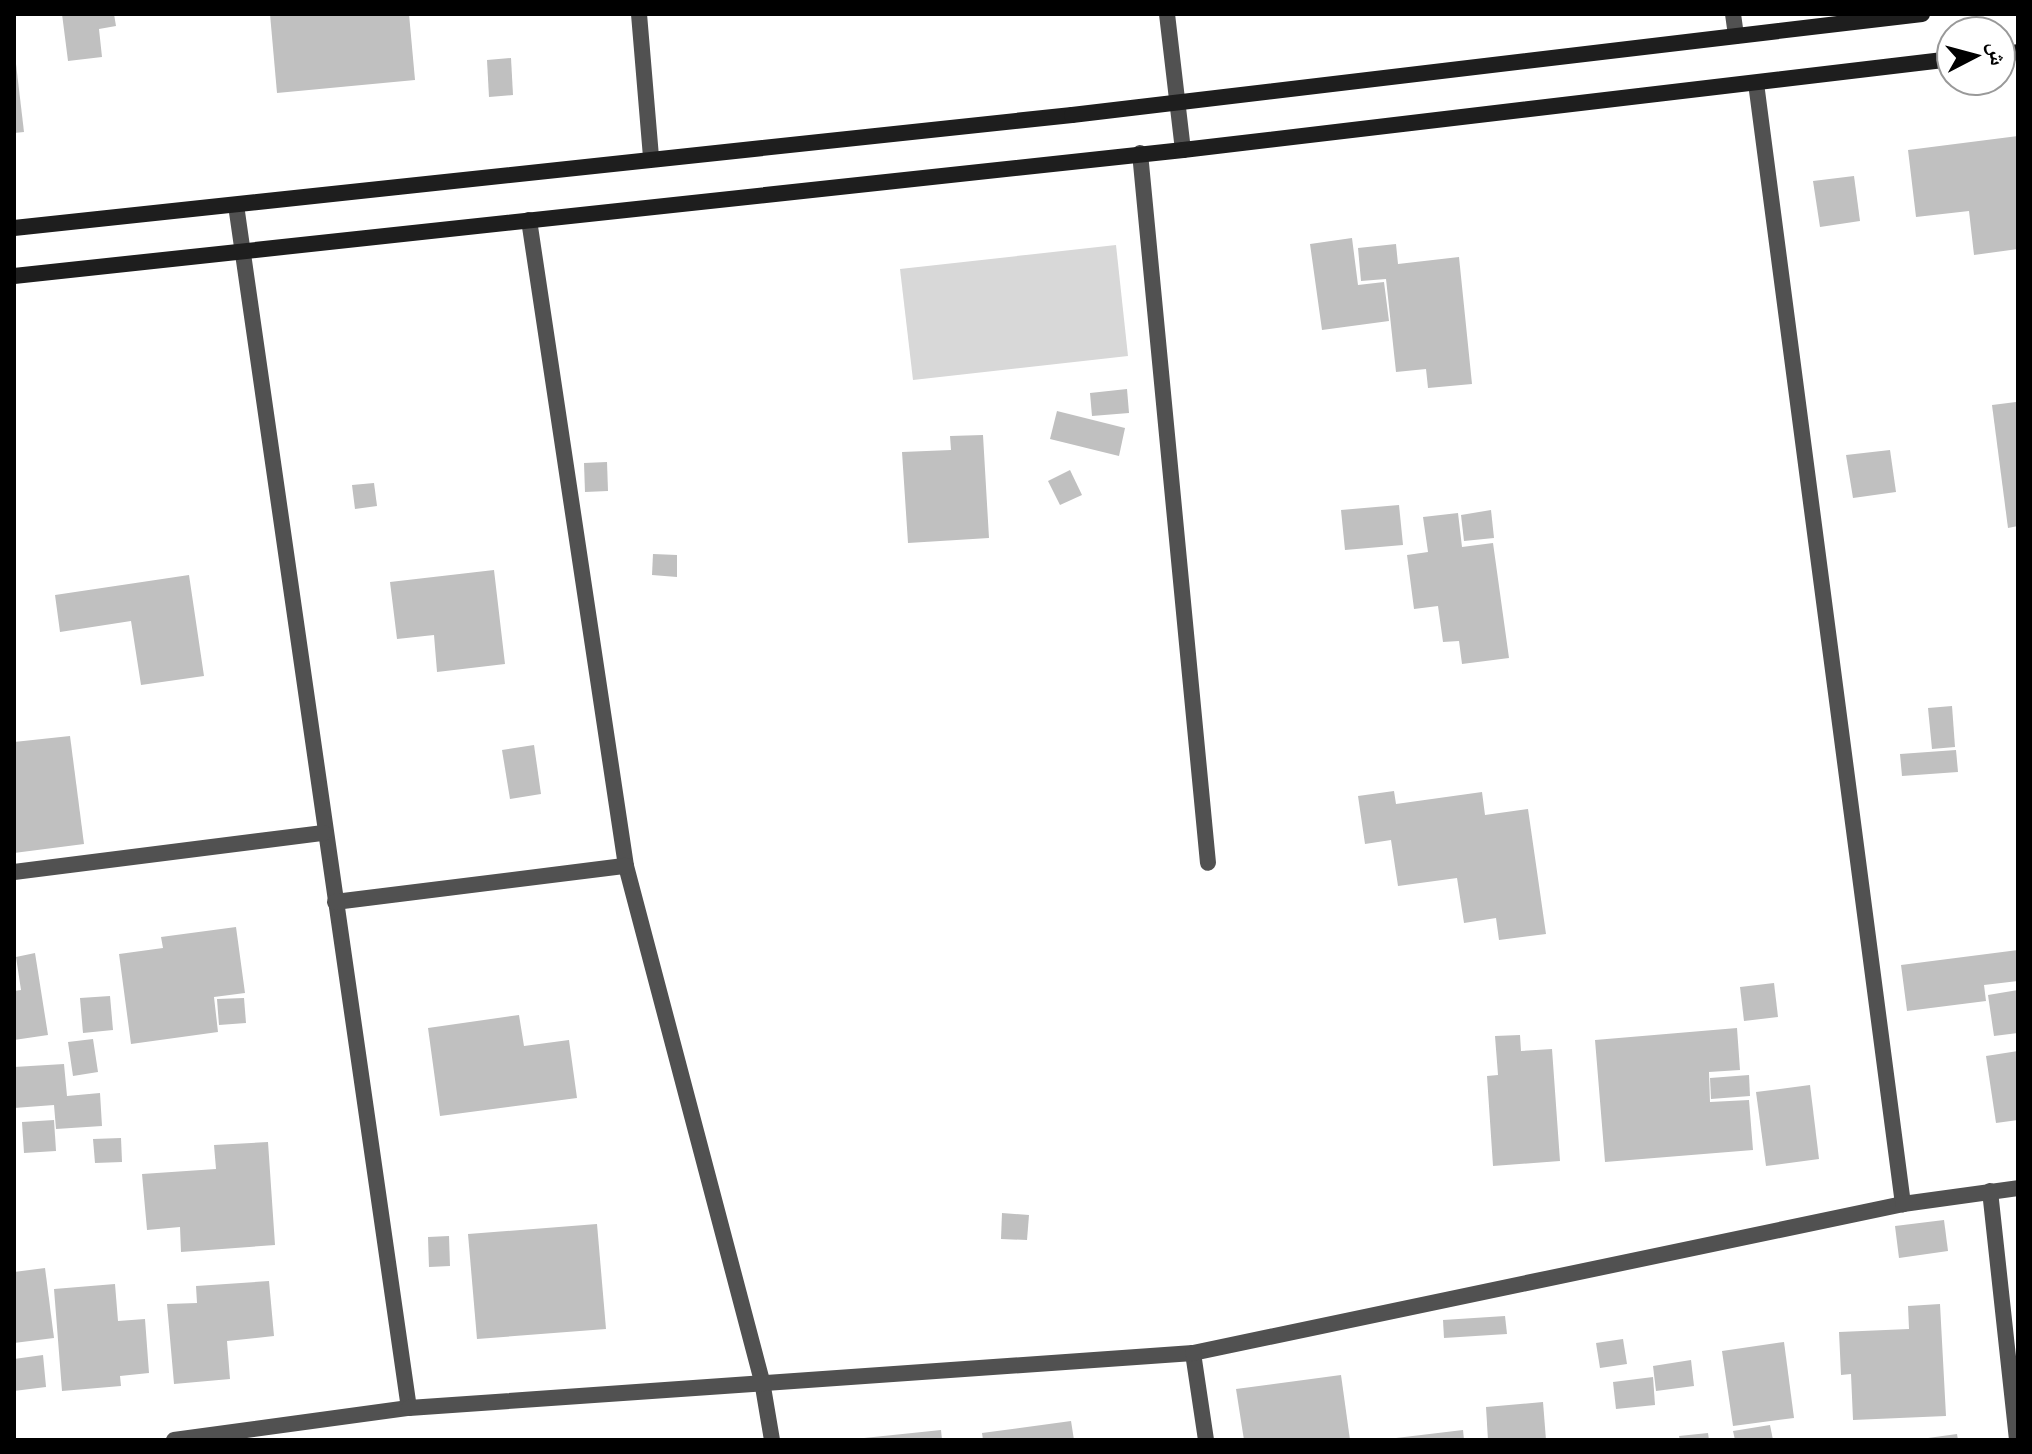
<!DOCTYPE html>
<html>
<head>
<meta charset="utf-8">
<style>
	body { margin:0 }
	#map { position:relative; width:2032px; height:1454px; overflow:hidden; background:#fff; font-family:Quicksand,"Noto Naskh Arabic",sans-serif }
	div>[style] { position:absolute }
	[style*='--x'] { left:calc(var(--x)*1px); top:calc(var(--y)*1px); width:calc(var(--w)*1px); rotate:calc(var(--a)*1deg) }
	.green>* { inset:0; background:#d8d8d8 }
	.building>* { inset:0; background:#c0c0c0 }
	.street>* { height:16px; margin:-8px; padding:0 8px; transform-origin:8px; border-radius:8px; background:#515151 }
	.secondary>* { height:16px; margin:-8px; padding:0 8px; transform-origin:8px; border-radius:8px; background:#1e1e1e }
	span { translate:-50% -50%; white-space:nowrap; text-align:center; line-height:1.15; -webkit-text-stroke:6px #fff; paint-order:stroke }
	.frame { position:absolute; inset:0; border:16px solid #000; pointer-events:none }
	.north { position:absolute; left:1936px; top:16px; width:80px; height:80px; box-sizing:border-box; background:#fff; border:2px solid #999; border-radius:50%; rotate:84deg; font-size:22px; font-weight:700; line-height:32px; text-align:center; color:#000 }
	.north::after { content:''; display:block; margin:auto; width:28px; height:36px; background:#000; clip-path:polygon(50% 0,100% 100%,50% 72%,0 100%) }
</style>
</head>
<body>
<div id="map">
	<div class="green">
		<div style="clip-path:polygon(1116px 245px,1128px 356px,913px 380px,900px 269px)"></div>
	</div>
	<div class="building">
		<div style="clip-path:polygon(62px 14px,114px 14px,116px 26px,99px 29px,102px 57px,68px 61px)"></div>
		<div style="clip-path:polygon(270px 14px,409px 14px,415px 80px,277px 93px)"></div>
		<div style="clip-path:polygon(511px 58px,513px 95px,489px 97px,487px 60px)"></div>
		<div style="clip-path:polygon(16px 64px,24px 132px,14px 133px,14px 65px)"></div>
		<div style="clip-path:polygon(2018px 136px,2018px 249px,1974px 255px,1969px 211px,1916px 217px,1908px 150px)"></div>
		<div style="clip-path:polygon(1854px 176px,1860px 221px,1820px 227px,1813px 181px)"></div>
		<div style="clip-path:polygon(1352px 238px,1358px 285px,1384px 282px,1389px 321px,1322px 330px,1310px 244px)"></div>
		<div style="clip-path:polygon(1396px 244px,1398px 264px,1459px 257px,1472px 384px,1428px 388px,1426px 369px,1396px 372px,1386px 279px,1361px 281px,1358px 248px)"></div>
		<div style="clip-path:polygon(1127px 389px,1129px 413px,1092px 416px,1090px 393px)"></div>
		<div style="clip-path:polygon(2016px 402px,2018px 526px,2008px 528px,1992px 405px)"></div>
		<div style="clip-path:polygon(1057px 411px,1125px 428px,1119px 456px,1050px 439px)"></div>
		<div style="clip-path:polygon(983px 435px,989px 538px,908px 543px,902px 452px,951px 450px,950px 436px)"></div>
		<div style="clip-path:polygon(1890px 450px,1896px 492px,1853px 498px,1846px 455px)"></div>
		<div style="clip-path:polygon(607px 462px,608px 491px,585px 492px,584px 463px)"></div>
		<div style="clip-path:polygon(1070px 470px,1082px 495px,1060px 505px,1048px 481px)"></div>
		<div style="clip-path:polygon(374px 483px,377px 506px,355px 509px,352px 485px)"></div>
		<div style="clip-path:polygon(1399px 505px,1403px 545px,1345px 550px,1341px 510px)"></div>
		<div style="clip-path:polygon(1491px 510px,1494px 538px,1464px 541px,1461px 515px)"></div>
		<div style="clip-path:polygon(1458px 513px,1462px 547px,1493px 543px,1509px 658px,1462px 664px,1459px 641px,1443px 642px,1438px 606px,1414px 609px,1407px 555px,1428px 552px,1423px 517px)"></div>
		<div style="clip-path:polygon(653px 554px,677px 555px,677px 577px,652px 575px)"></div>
		<div style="clip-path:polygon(494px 570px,505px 664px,437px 672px,434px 635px,397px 639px,390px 582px)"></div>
		<div style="clip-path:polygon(189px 575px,204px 676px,141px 685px,131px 621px,60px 632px,55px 595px)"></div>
		<div style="clip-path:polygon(1952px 706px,1955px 747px,1932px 749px,1928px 708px)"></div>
		<div style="clip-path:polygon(70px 736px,84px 844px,14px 853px,14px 742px)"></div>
		<div style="clip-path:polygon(534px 745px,541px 794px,510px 799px,502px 750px)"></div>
		<div style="clip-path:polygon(1956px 750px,1958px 772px,1902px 776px,1900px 754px)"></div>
		<div style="clip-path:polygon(1394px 791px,1396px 804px,1482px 792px,1485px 815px,1528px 809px,1546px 934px,1499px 940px,1496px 918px,1464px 923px,1457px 878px,1398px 886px,1391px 840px,1365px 844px,1358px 796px)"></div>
		<div style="clip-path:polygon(236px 927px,245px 993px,214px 997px,218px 1032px,131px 1044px,119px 954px,163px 948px,161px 937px)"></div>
		<div style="clip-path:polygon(2018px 950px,2018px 981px,1984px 985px,1986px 1001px,1907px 1011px,1901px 965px)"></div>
		<div style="clip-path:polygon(35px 953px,48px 1035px,14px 1040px,14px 991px,21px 990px,16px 957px)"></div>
		<div style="clip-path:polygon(1774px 983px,1778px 1017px,1744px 1021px,1740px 987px)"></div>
		<div style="clip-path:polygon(2018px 990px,2018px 1033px,1994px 1036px,1988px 995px)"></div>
		<div style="clip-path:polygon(110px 996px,113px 1030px,83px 1033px,80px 998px)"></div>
		<div style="clip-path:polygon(244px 998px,246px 1023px,219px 1025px,217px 999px)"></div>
		<div style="clip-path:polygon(519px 1015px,524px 1046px,569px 1040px,577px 1098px,440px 1116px,428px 1028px)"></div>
		<div style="clip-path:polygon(1737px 1028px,1740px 1070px,1709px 1072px,1710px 1102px,1749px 1100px,1753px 1150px,1605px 1162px,1595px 1040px)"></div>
		<div style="clip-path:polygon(1520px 1035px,1521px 1051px,1552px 1049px,1560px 1161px,1493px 1166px,1487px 1076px,1498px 1075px,1495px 1036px)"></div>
		<div style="clip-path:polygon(93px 1039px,98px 1072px,73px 1076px,68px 1042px)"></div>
		<div style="clip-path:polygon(2018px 1051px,2018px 1120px,1996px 1123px,1986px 1056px)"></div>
		<div style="clip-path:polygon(64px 1064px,67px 1096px,100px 1093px,102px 1126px,56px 1129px,54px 1105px,14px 1108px,14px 1067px)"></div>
		<div style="clip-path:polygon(1749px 1075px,1750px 1096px,1711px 1099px,1710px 1078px)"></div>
		<div style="clip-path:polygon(1810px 1085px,1819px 1159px,1766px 1166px,1756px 1092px)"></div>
		<div style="clip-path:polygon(54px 1120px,56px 1151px,24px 1153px,22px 1122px)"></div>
		<div style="clip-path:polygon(121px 1138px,122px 1162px,95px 1163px,93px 1139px)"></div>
		<div style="clip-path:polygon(268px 1142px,275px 1245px,181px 1252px,180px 1227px,147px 1230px,142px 1174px,216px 1169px,214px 1145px)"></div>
		<div style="clip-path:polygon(1002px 1213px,1029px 1215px,1027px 1240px,1001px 1239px)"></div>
		<div style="clip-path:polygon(1944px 1220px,1948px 1251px,1899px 1258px,1895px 1226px)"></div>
		<div style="clip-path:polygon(597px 1224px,606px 1329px,477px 1339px,468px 1234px)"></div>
		<div style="clip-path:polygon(449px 1236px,450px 1266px,429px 1267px,428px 1237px)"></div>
		<div style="clip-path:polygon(45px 1268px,54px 1338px,14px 1343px,14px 1272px)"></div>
		<div style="clip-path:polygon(269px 1281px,274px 1336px,227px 1341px,230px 1379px,174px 1384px,167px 1304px,197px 1303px,196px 1286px)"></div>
		<div style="clip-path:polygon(115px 1284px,118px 1321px,145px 1319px,149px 1373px,120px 1376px,121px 1386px,62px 1391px,54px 1289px)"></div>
		<div style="clip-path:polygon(1940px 1304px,1946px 1416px,1853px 1420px,1851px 1374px,1841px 1375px,1839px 1332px,1909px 1329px,1908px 1306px)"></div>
		<div style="clip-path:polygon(1505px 1316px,1507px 1334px,1444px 1338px,1443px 1320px)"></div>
		<div style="clip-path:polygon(1623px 1339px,1627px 1364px,1600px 1368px,1596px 1343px)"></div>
		<div style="clip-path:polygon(1784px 1342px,1794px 1418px,1733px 1426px,1722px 1351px)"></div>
		<div style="clip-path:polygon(43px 1355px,46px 1387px,14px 1391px,14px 1359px)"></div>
		<div style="clip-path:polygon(1691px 1360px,1694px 1386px,1656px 1391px,1653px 1366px)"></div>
		<div style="clip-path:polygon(1341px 1375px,1350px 1440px,1244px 1440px,1236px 1389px)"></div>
		<div style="clip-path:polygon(1653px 1377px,1655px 1405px,1616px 1409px,1613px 1382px)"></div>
		<div style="clip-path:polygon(1543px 1402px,1546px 1440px,1488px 1440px,1486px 1407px)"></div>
		<div style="clip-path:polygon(1071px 1421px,1074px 1440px,983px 1440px,982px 1433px)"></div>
		<div style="clip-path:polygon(1770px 1425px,1773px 1440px,1735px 1440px,1733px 1431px)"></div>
		<div style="clip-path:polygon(941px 1430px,942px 1440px,864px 1440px,864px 1438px)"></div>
		<div style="clip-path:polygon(1463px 1430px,1464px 1440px,1396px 1440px,1396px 1438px)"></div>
		<div style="clip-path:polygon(1708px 1433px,1709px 1440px,1680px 1440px,1679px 1436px)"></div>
		<div style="clip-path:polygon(1957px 1434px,1958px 1440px,1929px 1440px,1928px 1438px)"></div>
	</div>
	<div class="street">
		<div style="--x:639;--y:14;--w:144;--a:85.2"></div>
		<div style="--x:1167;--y:14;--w:137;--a:83.3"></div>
		<div style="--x:1733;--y:14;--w:22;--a:82"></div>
		<div style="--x:1756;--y:83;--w:1131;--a:82.53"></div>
		<div style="--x:1140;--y:153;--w:713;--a:84.53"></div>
		<div style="--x:236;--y:205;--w:1215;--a:81.82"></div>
		<div style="--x:529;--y:220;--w:653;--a:81.46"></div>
		<div style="--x:626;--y:866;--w:533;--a:75.21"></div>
		<div style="--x:762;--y:1381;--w:60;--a:80.4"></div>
		<div style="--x:14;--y:872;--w:312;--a:-7.2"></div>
		<div style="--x:335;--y:902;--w:293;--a:-7.1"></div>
		<div style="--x:1990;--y:1191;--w:250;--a:83.8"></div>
		<div style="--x:1193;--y:1353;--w:88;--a:81.5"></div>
		<div style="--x:174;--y:1440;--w:237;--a:-7.8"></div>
		<div style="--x:409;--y:1408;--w:786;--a:-4.01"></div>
		<div style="--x:1193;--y:1353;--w:725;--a:-11.85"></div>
		<div style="--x:1903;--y:1204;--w:116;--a:-7.9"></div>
	</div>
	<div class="secondary">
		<div style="--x:2000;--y:54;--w:18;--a:-6"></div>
		<div style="--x:14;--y:228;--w:1064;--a:-6.1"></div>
		<div style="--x:1072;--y:115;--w:856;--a:-6.78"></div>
		<div style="--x:14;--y:276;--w:1176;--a:-6.15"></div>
		<div style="--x:1183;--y:150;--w:774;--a:-6.75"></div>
	</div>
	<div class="frame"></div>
	<div class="north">ش</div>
</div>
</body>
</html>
